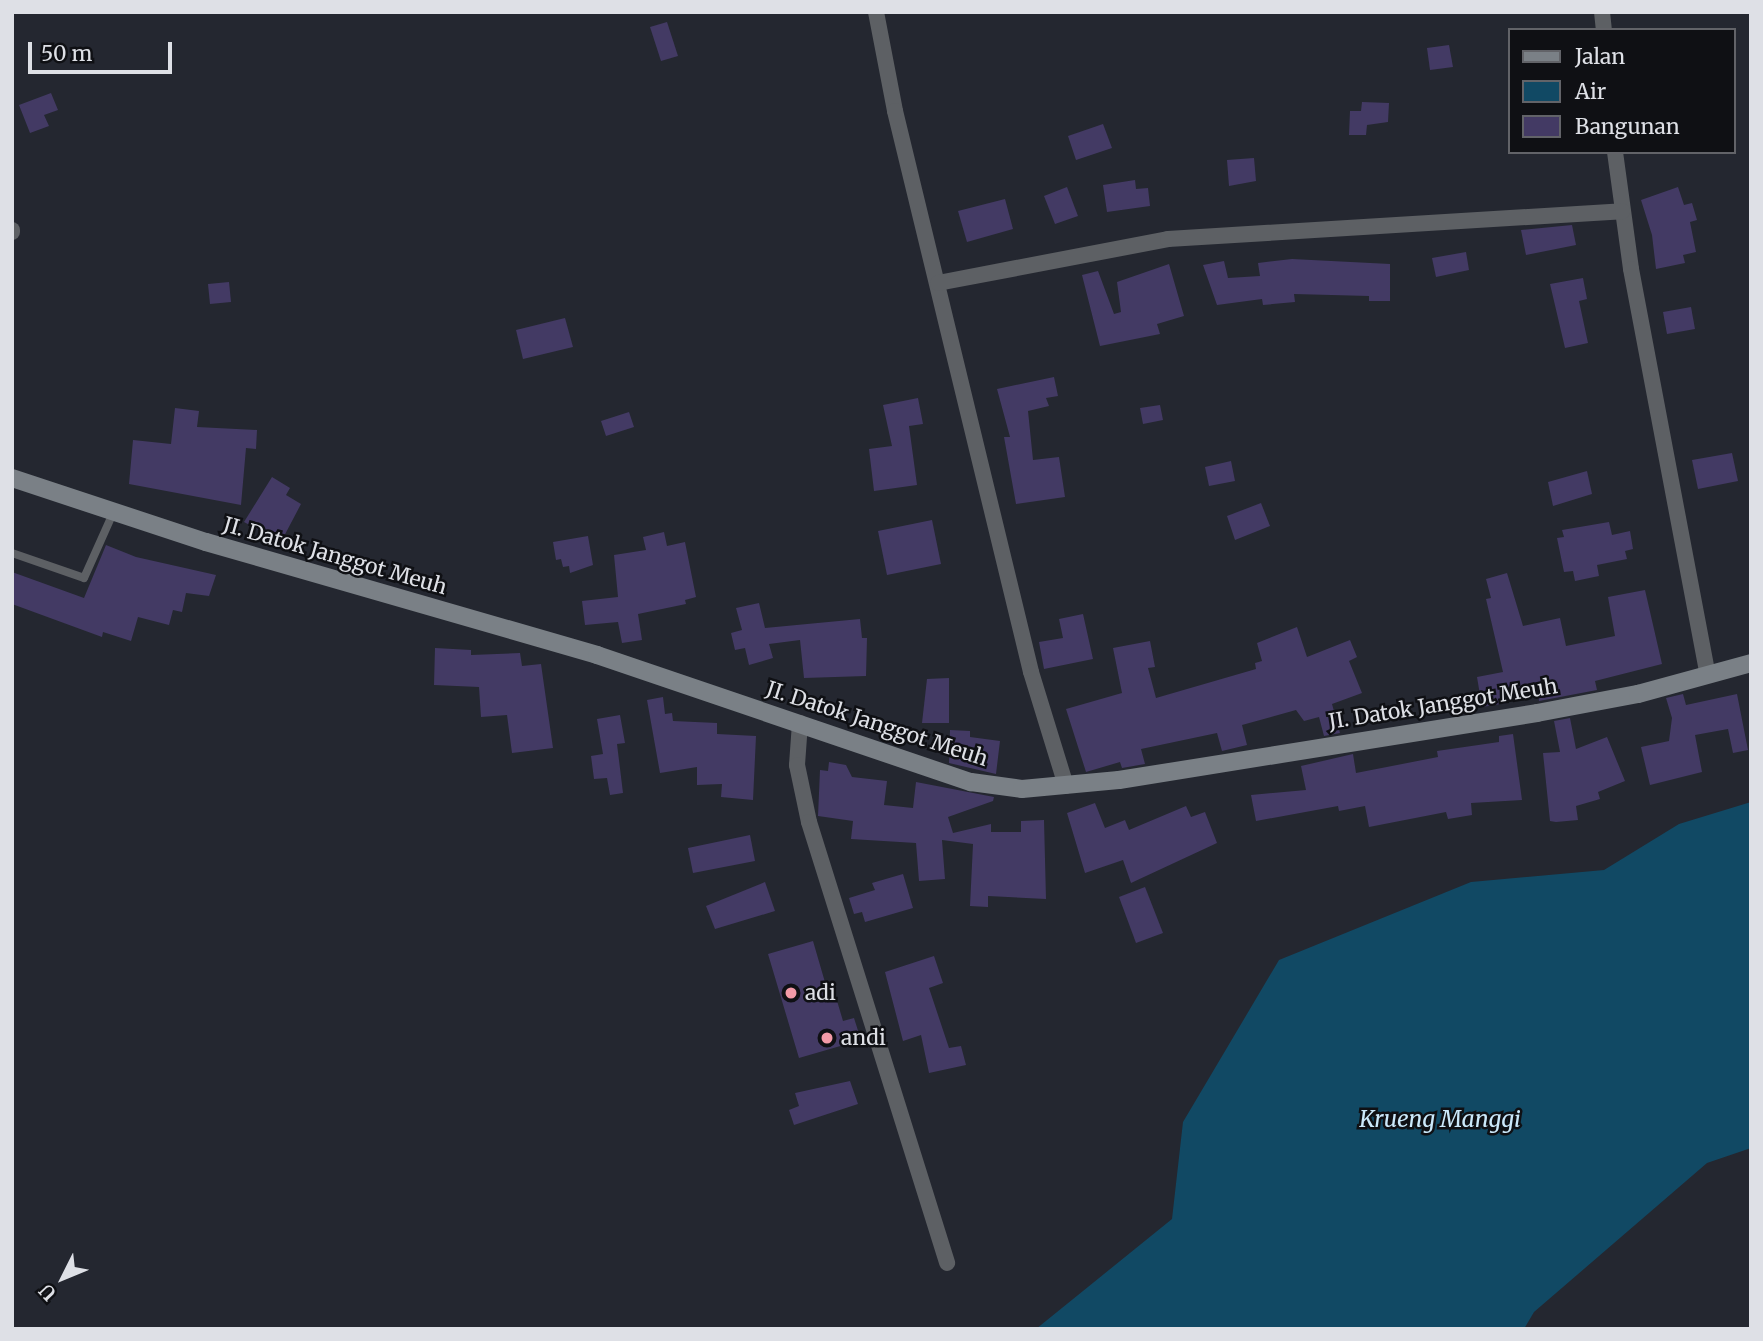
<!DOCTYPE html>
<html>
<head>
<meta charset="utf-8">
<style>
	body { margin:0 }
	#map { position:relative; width:1763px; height:1341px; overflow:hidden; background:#242730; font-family:Merriweather,serif }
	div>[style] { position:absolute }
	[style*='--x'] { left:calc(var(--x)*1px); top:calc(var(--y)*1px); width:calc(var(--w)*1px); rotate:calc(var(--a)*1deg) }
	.water>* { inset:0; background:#114964 }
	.building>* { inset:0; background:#433a64 }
	.lane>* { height:8px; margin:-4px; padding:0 4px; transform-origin:4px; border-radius:4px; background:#5d6064 }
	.street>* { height:16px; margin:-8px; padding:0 8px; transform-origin:8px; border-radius:8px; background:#5d6064 }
	.secondary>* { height:18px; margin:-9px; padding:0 9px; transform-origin:9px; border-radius:9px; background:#7a8086 }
	.dots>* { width:19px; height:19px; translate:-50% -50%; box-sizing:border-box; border:4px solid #0f1014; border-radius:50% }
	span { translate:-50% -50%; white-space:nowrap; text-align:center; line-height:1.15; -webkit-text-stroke:5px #0f1014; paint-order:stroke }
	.street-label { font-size:21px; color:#dee0e6 }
	.poi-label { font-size:21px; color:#dee0e6 }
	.left { translate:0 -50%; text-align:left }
	.water-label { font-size:23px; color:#cbe9fb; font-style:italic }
	.frame { position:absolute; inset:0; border:14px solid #dee0e6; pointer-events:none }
	.legend { position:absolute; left:1508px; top:28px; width:228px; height:126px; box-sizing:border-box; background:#0f1014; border:2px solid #626368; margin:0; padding:9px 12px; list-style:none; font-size:21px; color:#dee0e6 }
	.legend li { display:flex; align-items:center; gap:14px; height:35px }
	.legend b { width:35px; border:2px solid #626368 }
	.north { position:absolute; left:28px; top:1243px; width:70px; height:70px; -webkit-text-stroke:5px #0f1014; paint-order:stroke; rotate:227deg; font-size:19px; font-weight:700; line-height:28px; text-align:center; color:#dee0e6 }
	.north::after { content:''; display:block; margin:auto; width:24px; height:32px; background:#dee0e6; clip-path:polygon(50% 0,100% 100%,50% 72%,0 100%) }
	.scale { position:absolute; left:28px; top:42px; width:144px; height:32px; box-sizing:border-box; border:4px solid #dee0e6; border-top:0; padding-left:9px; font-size:21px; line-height:24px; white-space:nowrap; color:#dee0e6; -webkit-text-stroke:5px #0f1014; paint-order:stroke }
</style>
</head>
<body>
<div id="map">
	<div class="water">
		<div style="clip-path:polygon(1751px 802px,1751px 1148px,1707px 1163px,1534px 1312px,1524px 1329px,1036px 1329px,1172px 1219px,1183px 1122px,1279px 960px,1471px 882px,1604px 870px,1679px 824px)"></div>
	</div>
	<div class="building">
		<div style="clip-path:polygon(667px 22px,678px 56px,661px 61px,650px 27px)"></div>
		<div style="clip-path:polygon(1449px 45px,1453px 67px,1430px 70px,1427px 48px)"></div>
		<div style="clip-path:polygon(51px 93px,58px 110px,44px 115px,49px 126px,30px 133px,19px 105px)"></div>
		<div style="clip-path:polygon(1362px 102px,1389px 103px,1388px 122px,1367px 125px,1366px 135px,1349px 135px,1350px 111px,1361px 111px)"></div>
		<div style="clip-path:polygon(1103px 124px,1112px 148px,1076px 160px,1068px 136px)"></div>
		<div style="clip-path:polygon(1254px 158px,1256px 181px,1229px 186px,1227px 160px)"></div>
		<div style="clip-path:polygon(1135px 180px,1136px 189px,1148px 188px,1150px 206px,1107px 212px,1103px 185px)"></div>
		<div style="clip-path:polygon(1067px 187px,1078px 216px,1055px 224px,1044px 196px)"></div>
		<div style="clip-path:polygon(1678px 187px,1684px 205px,1692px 203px,1697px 220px,1690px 222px,1696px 252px,1683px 255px,1685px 263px,1656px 269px,1652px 235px,1641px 200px)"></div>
		<div style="clip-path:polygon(1005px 199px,1013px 229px,967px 242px,958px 211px)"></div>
		<div style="clip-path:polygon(1572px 225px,1576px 245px,1526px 255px,1521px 230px)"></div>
		<div style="clip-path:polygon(1466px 252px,1469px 270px,1436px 277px,1432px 258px)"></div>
		<div style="clip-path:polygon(1292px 259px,1390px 264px,1390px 301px,1369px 301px,1369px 296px,1294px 294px,1295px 302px,1263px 305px,1262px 299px,1217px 305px,1203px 265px,1224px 261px,1228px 278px,1260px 276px,1258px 263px)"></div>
		<div style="clip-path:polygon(1169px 264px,1184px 316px,1157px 324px,1160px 334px,1100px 346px,1082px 275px,1098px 271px,1114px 314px,1121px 312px,1117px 282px)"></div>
		<div style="clip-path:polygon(1583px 278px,1587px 299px,1579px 301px,1588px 343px,1565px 348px,1550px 284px)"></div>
		<div style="clip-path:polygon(229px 282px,231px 302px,210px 304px,208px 284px)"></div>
		<div style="clip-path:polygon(1691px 307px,1695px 329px,1667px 334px,1663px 312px)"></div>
		<div style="clip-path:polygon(565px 318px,573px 347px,523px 359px,516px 330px)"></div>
		<div style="clip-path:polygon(1054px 377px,1058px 396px,1046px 398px,1049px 406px,1028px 411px,1033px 460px,1059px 457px,1065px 497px,1016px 504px,1004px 437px,1010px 437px,997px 389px)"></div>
		<div style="clip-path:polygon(918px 398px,923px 424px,909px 426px,917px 485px,874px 491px,869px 449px,892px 446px,883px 405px)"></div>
		<div style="clip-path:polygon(1160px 405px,1163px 420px,1143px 424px,1140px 408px)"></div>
		<div style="clip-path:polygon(175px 408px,199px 411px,197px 427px,257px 430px,256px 449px,246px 448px,241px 505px,129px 484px,133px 440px,171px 444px)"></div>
		<div style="clip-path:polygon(629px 412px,634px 427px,606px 436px,601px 421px)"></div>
		<div style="clip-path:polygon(1732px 453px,1738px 481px,1698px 489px,1692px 460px)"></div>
		<div style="clip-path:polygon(1231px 461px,1235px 481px,1209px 486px,1205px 467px)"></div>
		<div style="clip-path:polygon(1587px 471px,1592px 494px,1553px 506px,1548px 482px)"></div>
		<div style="clip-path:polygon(272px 477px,290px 488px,286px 495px,301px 504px,281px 542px,244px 522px)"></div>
		<div style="clip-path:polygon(1261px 503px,1270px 526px,1235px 540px,1227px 516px)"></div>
		<div style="clip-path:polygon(932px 520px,941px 564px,887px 575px,878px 531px)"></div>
		<div style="clip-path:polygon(1609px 522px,1612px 535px,1630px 531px,1633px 549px,1625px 551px,1627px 559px,1597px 565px,1599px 576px,1575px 581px,1573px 571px,1564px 572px,1557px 538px,1564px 537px,1562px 530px)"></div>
		<div style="clip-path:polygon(664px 532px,667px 546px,685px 542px,696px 597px,685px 600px,686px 604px,638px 614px,642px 640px,622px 643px,618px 622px,585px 625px,582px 601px,618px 597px,614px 555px,646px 550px,643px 537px)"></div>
		<div style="clip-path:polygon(588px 536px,593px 565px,570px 573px,569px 566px,563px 567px,561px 559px,556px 560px,553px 542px)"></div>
		<div style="clip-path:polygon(106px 545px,136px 557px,216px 575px,209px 596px,186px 593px,182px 612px,173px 610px,169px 625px,138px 617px,131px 641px,103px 632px,102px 637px,12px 604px,12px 572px,84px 598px)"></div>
		<div style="clip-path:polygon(1507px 573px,1523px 626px,1560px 618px,1566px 646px,1615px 636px,1608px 597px,1645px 590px,1662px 664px,1595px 681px,1597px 690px,1539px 701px,1537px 686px,1505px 694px,1507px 703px,1482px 707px,1477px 677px,1503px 672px,1486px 599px,1491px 598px,1486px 579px)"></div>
		<div style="clip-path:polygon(759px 603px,765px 628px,860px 619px,862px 638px,867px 638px,866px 676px,804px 678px,800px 640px,769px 644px,773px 658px,749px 665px,745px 648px,735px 650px,731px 633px,742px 630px,736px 608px)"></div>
		<div style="clip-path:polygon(1083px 614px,1093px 659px,1044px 669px,1039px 642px,1063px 638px,1059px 619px)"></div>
		<div style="clip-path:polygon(1297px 627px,1307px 657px,1350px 640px,1357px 657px,1349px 661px,1362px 693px,1332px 704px,1340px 733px,1324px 736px,1319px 717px,1304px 721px,1296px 710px,1242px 725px,1247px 745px,1222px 751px,1217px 733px,1141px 749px,1145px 764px,1122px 768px,1120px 762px,1086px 772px,1066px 709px,1122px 693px,1113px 648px,1150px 641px,1155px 667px,1148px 668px,1156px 698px,1256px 669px,1255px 663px,1262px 661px,1257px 643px)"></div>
		<div style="clip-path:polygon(435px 648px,471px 650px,471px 655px,520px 653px,522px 666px,541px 664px,553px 748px,512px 753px,507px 715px,481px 717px,479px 687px,434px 685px)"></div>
		<div style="clip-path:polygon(949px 678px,949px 723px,922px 723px,927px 679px)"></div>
		<div style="clip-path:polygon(1683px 694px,1686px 705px,1737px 694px,1748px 750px,1733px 753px,1728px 729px,1695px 735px,1702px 772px,1650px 785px,1641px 747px,1669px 741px,1672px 718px,1666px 698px)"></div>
		<div style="clip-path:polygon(663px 697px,665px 714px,672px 713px,673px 721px,717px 723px,717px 734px,756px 736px,753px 800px,721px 797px,722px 784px,697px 785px,697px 767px,660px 773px,647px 700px)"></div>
		<div style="clip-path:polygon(620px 715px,625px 743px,617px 744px,623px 793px,610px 795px,607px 778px,594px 779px,591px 756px,603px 754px,597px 719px)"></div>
		<div style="clip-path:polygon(1570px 718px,1576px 749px,1607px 737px,1625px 781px,1598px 792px,1600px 799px,1576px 806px,1578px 820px,1556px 822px,1550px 821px,1543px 753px,1560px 752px,1554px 721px)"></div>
		<div style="clip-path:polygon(950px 730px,970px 731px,970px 737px,1000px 741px,996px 774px,949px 763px)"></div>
		<div style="clip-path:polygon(1513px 734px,1522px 800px,1471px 803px,1472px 815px,1448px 819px,1446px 812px,1369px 827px,1365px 806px,1339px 811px,1338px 806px,1256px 821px,1251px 795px,1306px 790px,1301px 766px,1353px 754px,1356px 773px,1438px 757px,1437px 751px,1499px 742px,1499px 736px)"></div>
		<div style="clip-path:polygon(829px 762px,846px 765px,852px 777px,887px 781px,884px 805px,913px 808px,916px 782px,994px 797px,993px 801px,948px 817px,953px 833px,991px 824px,991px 832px,1021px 832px,1021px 821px,1044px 820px,1046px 899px,988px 896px,988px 907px,970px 906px,973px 844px,942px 840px,945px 879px,919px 881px,916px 843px,851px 839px,853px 821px,818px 816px,820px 770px,828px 771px)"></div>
		<div style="clip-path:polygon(1095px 803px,1105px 828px,1125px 820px,1129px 830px,1186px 806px,1191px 817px,1205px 812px,1217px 843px,1131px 883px,1123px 860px,1085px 873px,1067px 813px)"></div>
		<div style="clip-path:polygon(750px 835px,755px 861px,693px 873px,688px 848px)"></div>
		<div style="clip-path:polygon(903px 874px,913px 908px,865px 922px,862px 912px,854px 914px,849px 898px,875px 890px,872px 883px)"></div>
		<div style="clip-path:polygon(765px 882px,775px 911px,715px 929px,706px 906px)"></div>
		<div style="clip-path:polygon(1145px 887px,1163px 933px,1136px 943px,1119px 897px)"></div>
		<div style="clip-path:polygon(813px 941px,829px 996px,835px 994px,843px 1021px,854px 1018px,861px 1040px,799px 1058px,768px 954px)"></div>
		<div style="clip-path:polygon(934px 956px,943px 983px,929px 988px,949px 1048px,961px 1046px,966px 1065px,929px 1073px,921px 1035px,903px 1041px,885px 972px)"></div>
		<div style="clip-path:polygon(850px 1081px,858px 1104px,794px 1125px,789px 1110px,799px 1106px,795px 1093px)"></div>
	</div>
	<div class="lane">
		<div style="--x:12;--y:553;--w:76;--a:19.1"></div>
		<div style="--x:84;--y:578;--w:73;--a:-65.9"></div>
	</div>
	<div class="street">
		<div style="--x:876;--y:12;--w:101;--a:79.1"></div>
		<div style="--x:895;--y:111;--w:577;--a:76.37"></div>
		<div style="--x:1031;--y:672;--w:119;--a:72.9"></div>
		<div style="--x:1602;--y:12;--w:18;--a:84"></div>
		<div style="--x:1615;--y:152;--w:118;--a:82.2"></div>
		<div style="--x:1631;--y:269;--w:413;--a:79.3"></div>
		<div style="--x:12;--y:230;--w:2;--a:90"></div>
		<div style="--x:938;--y:283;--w:234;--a:-10.8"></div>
		<div style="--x:1168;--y:239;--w:455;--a:-3.5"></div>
		<div style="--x:800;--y:723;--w:42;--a:94.1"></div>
		<div style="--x:797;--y:765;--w:58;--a:78.1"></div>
		<div style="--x:809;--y:822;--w:462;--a:72.6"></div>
	</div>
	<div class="secondary">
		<div style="--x:12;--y:478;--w:204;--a:18.3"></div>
		<div style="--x:206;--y:542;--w:407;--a:16.1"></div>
		<div style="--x:597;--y:655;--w:395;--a:18.8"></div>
		<div style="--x:971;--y:782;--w:51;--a:7.8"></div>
		<div style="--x:1022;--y:789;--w:97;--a:-5.3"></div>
		<div style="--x:1119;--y:780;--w:423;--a:-9.1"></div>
		<div style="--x:1537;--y:713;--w:103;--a:-10.7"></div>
		<div style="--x:1638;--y:694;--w:117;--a:-15.3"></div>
	</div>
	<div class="dots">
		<div style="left:791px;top:993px;background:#f39aa8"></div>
		<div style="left:827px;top:1038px;background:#f39aa8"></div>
	</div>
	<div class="street-label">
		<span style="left:335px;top:556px;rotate:16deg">JI. Datok Janggot Meuh</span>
		<span style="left:1443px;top:704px;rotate:-9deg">JI. Datok Janggot Meuh</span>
		<span style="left:877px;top:724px;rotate:18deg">JI. Datok Janggot Meuh</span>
	</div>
	<div class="poi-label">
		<span class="left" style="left:805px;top:993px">adi</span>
		<span class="left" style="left:841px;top:1038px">andi</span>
	</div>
	<div class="water-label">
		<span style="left:1440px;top:1119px">Krueng Manggi</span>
	</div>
	<div class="frame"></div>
	<ul class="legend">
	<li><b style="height:9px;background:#7a8086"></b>Jalan</li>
	<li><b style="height:19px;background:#114964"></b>Air</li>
	<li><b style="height:19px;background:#433a64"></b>Bangunan</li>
	</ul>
	<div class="north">U</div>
	<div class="scale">50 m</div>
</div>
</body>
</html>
